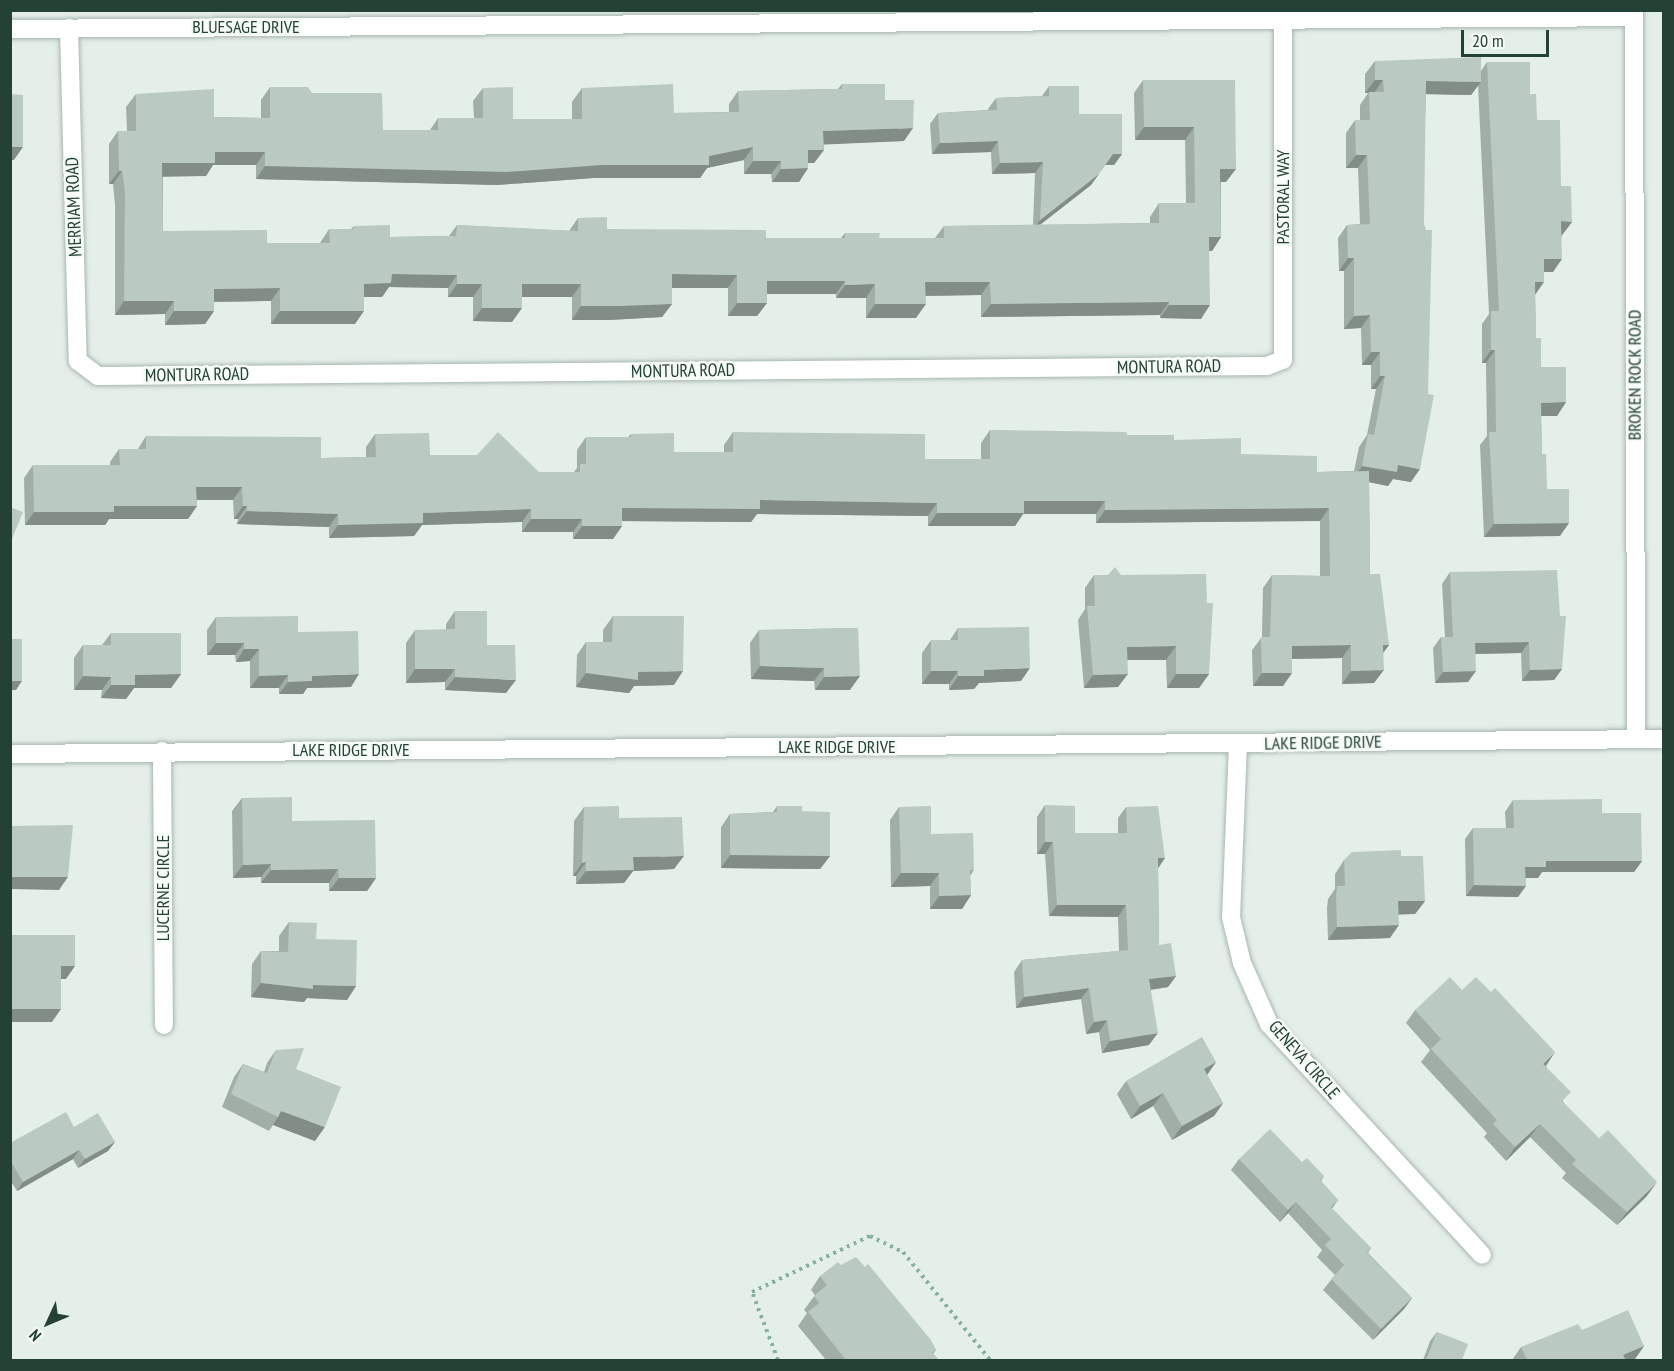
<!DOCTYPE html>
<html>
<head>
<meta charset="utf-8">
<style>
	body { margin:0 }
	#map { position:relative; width:1674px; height:1371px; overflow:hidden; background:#e5efe9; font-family:"PT Sans Narrow",sans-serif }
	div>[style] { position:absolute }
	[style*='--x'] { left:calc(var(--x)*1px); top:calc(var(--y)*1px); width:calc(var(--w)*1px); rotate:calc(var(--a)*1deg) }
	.path>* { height:4px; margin-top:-2px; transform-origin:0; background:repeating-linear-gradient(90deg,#85b39d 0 3px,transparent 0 7.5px) }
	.roads { filter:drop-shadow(0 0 2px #a7b7af) drop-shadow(0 0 2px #a7b7af) }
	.minor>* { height:18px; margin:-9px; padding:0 9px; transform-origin:9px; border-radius:9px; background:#fff }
	.wall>* { inset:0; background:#a0aea6 }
	.shaded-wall>* { inset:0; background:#828d87 }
	.building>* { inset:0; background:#bacac1 }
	span { translate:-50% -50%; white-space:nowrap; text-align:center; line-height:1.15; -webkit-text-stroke:5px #f6fbf8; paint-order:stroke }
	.street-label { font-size:18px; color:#234134 }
	.frame { position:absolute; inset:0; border:12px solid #234134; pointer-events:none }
	.north { position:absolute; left:18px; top:1293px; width:60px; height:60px; -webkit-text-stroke:4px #f6fbf8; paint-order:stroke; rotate:226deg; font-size:16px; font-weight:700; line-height:24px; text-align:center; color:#234134 }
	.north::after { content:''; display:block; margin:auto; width:21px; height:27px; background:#234134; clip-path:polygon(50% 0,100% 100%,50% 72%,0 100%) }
	.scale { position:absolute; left:1461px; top:30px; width:88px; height:27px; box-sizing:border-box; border:3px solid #234134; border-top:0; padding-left:8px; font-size:18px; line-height:21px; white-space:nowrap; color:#234134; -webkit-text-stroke:4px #f6fbf8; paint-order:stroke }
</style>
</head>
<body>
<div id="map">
	<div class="path">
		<div style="--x:778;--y:1360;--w:73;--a:-110.9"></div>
		<div style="--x:752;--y:1292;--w:131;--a:-25.4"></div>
		<div style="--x:870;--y:1236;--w:37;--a:26"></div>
		<div style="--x:903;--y:1252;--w:139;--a:51.1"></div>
	</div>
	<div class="roads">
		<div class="minor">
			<div style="--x:1634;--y:10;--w:729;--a:89.84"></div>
			<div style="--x:69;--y:28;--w:333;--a:88.5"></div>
			<div style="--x:78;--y:361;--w:25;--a:37"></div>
			<div style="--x:98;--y:376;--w:1169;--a:-0.49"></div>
			<div style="--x:1267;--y:366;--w:17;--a:-21"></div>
			<div style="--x:1283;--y:360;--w:341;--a:-90"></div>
			<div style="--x:10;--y:29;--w:1624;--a:-0.42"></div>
			<div style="--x:1238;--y:744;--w:173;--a:92.3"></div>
			<div style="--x:1231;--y:917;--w:47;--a:76.6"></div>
			<div style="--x:1242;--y:963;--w:67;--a:66.1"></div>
			<div style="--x:1269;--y:1024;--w:314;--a:47.3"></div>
			<div style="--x:162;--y:751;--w:274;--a:89.6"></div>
			<div style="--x:10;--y:754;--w:1654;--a:-0.52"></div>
		</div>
	</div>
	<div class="wall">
		<div style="clip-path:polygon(1375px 61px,1481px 71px,1487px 62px,1530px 94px,1537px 120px,1561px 186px,1572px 222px,1562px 235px,1553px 272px,1544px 272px,1535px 294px,1536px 338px,1541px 367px,1566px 402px,1557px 416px,1541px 416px,1542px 454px,1547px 489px,1560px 536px,1484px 537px,1480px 445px,1487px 436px,1486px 363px,1482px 363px,1482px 324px,1489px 314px,1478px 85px,1471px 95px,1426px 94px,1411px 482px,1393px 479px,1388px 486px,1369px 482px,1370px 574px,1389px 645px,1383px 653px,1374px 683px,1342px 684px,1342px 658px,1292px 659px,1283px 686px,1253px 686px,1252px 650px,1262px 637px,1263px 588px,1272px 575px,1320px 576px,1320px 521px,1096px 523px,1096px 514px,1023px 514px,1015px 526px,928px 526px,928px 516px,757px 514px,751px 522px,622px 521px,622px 526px,613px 539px,573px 539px,573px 532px,522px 532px,522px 522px,422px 525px,414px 536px,329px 538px,329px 527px,237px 524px,238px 519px,234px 519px,233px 500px,197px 500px,197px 506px,188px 519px,109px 519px,105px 525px,25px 525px,24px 478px,33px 465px,110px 465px,110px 462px,119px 449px,138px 449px,146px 436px,321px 458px,366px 457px,366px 447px,375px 434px,430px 455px,539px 472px,574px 472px,577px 468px,577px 450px,586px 437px,628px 437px,631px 434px,674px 452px,724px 452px,724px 445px,733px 432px,925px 459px,981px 459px,981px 443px,990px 430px,1127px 435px,1174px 440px,1241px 454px,1317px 472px,1354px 471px,1359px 447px,1367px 435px,1376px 389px,1371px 389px,1371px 365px,1362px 365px,1361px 328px,1344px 329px,1344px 271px,1339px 271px,1338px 238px,1347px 225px,1360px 224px,1358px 168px,1346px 168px,1346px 133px,1355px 120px,1360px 120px,1360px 105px,1368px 93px,1365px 93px,1365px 74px)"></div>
		<div style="clip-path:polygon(1143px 80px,1235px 80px,1226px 182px,1221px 182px,1221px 237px,1212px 251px,1209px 251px,1201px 319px,1160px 318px,1160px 315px,981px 317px,981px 295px,925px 296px,916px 318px,866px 318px,866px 298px,836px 298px,836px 294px,767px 294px,767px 303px,757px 316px,728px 316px,728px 288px,672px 288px,672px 304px,662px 317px,609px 320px,572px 320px,572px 297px,522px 297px,512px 322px,473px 321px,473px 297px,448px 297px,448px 288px,389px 287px,382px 297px,364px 297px,355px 324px,271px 324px,271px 301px,214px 302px,214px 311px,205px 324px,165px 325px,165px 314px,115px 315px,115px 205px,113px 184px,109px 184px,109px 144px,118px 131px,127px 131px,126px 107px,136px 94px,214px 117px,261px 118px,261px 100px,270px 87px,312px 93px,383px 130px,430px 130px,438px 118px,474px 118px,473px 101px,483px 88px,513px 119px,572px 119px,572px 102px,582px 88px,674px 113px,729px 112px,729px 104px,738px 91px,838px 89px,842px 84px,885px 100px,904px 141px,824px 144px,824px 150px,814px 163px,808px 163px,808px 168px,799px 182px,772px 182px,771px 174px,744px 174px,744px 160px,707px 168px,700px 178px,593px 178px,497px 185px,256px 179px,256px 165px,213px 165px,206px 176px,163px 176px,163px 231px,267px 243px,320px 243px,329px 229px,351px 229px,354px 226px,390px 237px,449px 236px,457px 225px,569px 231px,578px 218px,607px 229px,766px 238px,841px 238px,845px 233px,879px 238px,935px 238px,944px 226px,1033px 225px,1035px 173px,992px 174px,991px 152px,932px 154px,930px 124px,938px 113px,988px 110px,988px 109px,996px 98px,1042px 96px,1049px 86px,1122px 154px,1114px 165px,1105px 165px,1091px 185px,1040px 225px,1150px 223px,1150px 217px,1159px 203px,1186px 203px,1185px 140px,1135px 140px,1134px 93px)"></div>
		<div style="clip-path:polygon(1450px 572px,1562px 669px,1554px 680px,1522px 681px,1521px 653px,1475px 654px,1468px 682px,1435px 683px,1433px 648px,1441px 637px,1445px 637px,1442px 584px)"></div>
		<div style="clip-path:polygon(1094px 575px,1121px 575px,1209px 674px,1199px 688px,1167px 688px,1166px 660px,1127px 660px,1118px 687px,1084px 688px,1078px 620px,1085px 609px,1085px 588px)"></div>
		<div style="clip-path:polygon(455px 611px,487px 645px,506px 693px,445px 690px,445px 682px,406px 683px,406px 643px,415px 630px,446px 630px,446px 624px)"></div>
		<div style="clip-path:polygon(613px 616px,674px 685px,634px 686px,629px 693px,576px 687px,577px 655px,586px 642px,603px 642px,603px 630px)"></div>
		<div style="clip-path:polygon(216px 617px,298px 632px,351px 687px,307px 688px,303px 694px,279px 694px,279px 688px,250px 688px,250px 661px,236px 662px,235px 655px,207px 655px,207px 630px)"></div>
		<div style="clip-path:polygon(858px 628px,850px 690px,815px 690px,814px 681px,751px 679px,750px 643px,759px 630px)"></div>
		<div style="clip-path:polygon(958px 628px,1021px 681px,979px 683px,974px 689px,949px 690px,949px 684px,922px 684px,922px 653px,931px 640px,950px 640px)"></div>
		<div style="clip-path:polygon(111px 633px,181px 674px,171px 688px,134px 688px,126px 699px,101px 698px,102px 690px,74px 690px,74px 658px,83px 645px,102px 645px)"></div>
		<div style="clip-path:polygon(242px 798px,292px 821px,376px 878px,367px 891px,329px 891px,329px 883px,261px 883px,261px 877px,233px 878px,232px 811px)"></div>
		<div style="clip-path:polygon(1513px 800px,1602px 813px,1642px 861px,1634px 872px,1542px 872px,1538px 878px,1526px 878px,1518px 897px,1466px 896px,1465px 839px,1473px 828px,1506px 828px,1505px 812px)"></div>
		<div style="clip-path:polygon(1045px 805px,1075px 833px,1118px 833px,1118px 818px,1126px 807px,1165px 858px,1158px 867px,1159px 945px,1176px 976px,1168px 987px,1151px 990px,1149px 1045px,1102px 1053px,1099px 1032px,1086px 1034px,1081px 999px,1016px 1008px,1014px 972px,1022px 960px,1119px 951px,1118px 917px,1049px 916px,1045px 854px,1037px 854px,1037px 817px)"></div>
		<div style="clip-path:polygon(777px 806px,802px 811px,830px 856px,820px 869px,721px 868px,721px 827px,730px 814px,773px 812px)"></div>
		<div style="clip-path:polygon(584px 807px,619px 818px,674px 869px,633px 871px,624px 883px,576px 884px,576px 876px,573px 876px,574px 821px)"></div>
		<div style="clip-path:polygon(899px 807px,974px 870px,970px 876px,971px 895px,962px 909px,930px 909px,930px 886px,891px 887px,890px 820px)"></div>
		<div style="clip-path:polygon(1401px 856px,1425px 901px,1415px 914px,1399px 914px,1390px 938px,1328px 940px,1327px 908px,1328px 899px,1335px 889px,1335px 874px,1344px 860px)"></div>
		<div style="clip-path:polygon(289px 922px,316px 939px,356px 986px,347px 1000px,307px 998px,304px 1002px,251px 997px,252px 964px,261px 951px,279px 951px,279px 936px)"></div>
		<div style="clip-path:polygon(1462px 990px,1546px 1066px,1564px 1103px,1647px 1196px,1617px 1225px,1562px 1178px,1566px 1173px,1530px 1137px,1506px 1161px,1484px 1137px,1487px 1133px,1421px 1062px,1430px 1050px,1406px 1023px,1415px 1010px)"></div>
		<div style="clip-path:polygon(276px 1050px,296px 1069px,315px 1141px,273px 1125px,269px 1131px,222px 1107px,234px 1077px,243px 1064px,264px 1072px,267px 1063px)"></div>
		<div style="clip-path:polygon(1216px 1062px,1207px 1075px,1223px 1103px,1214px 1116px,1172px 1140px,1153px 1106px,1131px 1119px,1117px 1094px,1126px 1081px)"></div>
		<div style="clip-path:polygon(74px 1127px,115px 1142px,108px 1151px,78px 1168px,73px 1159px,17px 1191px,10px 1180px,10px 1143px)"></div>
		<div style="clip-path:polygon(1239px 1159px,1302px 1162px,1324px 1176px,1321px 1181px,1338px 1200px,1332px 1209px,1371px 1248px,1368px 1253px,1412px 1298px,1404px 1309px,1373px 1340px,1323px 1290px,1335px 1275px,1317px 1257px,1322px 1250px,1288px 1213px,1280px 1222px,1231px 1170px)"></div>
		<div style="clip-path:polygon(841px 1265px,936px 1350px,933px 1354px,939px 1360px,826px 1360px,798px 1326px,807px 1313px,804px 1310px,815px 1295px,811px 1290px,820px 1276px)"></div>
		<div style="clip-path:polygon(1582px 1330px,1644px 1346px,1635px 1359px,1632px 1360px,1512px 1360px,1521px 1347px)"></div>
		<div style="clip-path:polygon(1437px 1332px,1462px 1360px,1423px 1360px,1430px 1341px)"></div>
	</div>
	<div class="shaded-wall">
		<div style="clip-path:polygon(1375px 80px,1383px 80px,1374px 93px,1369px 92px,1368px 93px,1365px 93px)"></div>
		<div style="clip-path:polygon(1426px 81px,1481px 82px,1471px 95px,1417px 94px)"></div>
		<div style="clip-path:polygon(1144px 127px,1194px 127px,1185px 140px,1135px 140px)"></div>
		<div style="clip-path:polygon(913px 128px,904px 141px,814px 145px,823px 131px)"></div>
		<div style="clip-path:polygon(998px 141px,991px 152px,932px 154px,940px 143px)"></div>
		<div style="clip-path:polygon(10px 147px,23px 147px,14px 160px,10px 160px)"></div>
		<div style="clip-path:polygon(753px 147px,744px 160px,707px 168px,700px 178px,593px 178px,497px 185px,256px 179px,265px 166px,709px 156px)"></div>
		<div style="clip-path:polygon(808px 150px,824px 150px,814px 163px,798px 163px)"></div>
		<div style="clip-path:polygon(215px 152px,265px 152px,256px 165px,213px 165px,206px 176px,153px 177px,162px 163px)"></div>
		<div style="clip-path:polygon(1113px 154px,1122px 154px,1114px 165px,1105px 165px)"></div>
		<div style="clip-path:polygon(1356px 155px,1367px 155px,1358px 168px,1346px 168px)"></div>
		<div style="clip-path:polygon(753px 161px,781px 161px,771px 174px,744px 174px)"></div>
		<div style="clip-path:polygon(1043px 162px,1035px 173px,992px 174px,1000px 163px)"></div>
		<div style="clip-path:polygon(808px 168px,799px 182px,772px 182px,781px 169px)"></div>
		<div style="clip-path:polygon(1220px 169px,1236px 169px,1226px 182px,1211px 182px)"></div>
		<div style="clip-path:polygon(119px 171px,122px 171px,113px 184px,109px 184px)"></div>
		<div style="clip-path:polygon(1099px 174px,1091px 185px,1032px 231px,1040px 220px)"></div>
		<div style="clip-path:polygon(1561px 221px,1572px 222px,1562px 235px,1552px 235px)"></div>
		<div style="clip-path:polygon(1209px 237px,1221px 237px,1212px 251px,1200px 250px)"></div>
		<div style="clip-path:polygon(1348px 258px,1354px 258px,1344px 271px,1339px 271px)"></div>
		<div style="clip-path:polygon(1544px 259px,1562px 259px,1553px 272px,1534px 272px)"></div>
		<div style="clip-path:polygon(392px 274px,457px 275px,448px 288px,389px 287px,382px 297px,355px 297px,364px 284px)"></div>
		<div style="clip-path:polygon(672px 274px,737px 275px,728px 288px,663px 288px)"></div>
		<div style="clip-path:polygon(767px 281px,845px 281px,836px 294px,757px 294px)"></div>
		<div style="clip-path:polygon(925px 282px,990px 282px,981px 295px,916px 296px)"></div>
		<div style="clip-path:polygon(1535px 282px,1544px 282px,1535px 295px)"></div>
		<div style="clip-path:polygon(457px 284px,482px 284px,473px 297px,448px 297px)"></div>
		<div style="clip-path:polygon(522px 284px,581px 284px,572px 297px,513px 297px)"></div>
		<div style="clip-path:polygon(875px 284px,866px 298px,836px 298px,845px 285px)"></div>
		<div style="clip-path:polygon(280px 288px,271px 301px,205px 302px,214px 289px)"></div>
		<div style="clip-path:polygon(124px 301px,174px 301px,165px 314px,115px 315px)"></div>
		<div style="clip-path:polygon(1169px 302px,1160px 315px,981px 317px,991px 304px)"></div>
		<div style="clip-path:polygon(737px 303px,767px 303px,757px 316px,728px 316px)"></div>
		<div style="clip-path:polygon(672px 304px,662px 317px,609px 320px,572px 320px,581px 306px)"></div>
		<div style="clip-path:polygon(875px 304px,926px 304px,916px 318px,866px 318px)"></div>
		<div style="clip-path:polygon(1169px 305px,1210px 305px,1201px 319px,1160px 318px)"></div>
		<div style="clip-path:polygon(482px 308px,522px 308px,512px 322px,473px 321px)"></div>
		<div style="clip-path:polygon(174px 311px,214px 311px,205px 324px,165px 325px)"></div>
		<div style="clip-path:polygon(280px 311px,364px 311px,355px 324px,271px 324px)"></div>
		<div style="clip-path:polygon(1370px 315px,1361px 328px,1344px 329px,1354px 316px)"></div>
		<div style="clip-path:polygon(1491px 350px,1495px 350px,1486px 363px,1482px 363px)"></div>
		<div style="clip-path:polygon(1371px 352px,1380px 352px,1371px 365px,1362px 365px)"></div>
		<div style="clip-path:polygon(1380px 376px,1385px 376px,1376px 389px,1371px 389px)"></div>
		<div style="clip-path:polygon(1566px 402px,1557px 416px,1532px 416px,1541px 403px)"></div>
		<div style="clip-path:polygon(1398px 465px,1420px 469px,1411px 482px,1393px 479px,1388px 486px,1353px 479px,1362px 466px)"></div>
		<div style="clip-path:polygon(196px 487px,242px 487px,233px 500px,187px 500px)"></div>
		<div style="clip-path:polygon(760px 500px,937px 503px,928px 516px,757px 514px,751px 522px,613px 521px,622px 508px)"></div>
		<div style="clip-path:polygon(1024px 501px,1105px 501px,1096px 514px,1023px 514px,1015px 526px,928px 526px,937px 513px)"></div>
		<div style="clip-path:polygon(114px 506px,197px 506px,188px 519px,109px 519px,105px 525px,25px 525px,34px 512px)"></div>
		<div style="clip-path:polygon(243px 506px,247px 506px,238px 519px,234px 519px)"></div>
		<div style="clip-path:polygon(1329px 508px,1320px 521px,1096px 523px,1105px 510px)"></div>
		<div style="clip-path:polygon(531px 509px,522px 522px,422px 525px,414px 536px,329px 538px,338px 525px,423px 513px)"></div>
		<div style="clip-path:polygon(247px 511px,338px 514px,329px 527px,237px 524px)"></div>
		<div style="clip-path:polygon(531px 519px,582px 519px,573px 532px,522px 532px)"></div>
		<div style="clip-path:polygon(1569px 523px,1560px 536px,1484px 537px,1494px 524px)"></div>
		<div style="clip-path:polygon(582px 526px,622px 526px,613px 539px,573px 539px)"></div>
		<div style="clip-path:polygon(1529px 642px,1521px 653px,1467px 654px,1475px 643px)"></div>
		<div style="clip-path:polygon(216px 643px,244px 643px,235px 655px,207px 655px)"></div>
		<div style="clip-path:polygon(1351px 645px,1342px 658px,1283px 659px,1292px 646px)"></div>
		<div style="clip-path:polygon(1383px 645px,1389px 645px,1380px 657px)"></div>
		<div style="clip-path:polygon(1176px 646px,1166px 660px,1118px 660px,1127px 647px)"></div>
		<div style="clip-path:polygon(244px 649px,259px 649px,250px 661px,236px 662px)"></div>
		<div style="clip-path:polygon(760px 666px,824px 668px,814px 681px,751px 679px)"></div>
		<div style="clip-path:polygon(1030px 668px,1021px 681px,979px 683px,974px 689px,949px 690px,958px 676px,984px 670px)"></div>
		<div style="clip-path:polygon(415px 669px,455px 669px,445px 682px,406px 683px)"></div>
		<div style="clip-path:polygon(1562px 669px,1554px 680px,1522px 681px,1530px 670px)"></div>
		<div style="clip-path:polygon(1384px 670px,1374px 683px,1342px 684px,1351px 671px)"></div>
		<div style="clip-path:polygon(683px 671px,674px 685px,634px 686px,629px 693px,576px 687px,586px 673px)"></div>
		<div style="clip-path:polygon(931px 671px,958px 671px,949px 684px,922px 684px)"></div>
		<div style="clip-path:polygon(1476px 671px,1468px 682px,1435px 683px,1443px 672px)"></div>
		<div style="clip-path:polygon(1262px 673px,1292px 673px,1283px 686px,1253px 686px)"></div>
		<div style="clip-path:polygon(181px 674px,171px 688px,134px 688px,126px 699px,101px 698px,111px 685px,135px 675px)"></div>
		<div style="clip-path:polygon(359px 674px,351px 687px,307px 688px,303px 694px,279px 694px,288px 682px,312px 676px)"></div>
		<div style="clip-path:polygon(1128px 674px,1118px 687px,1084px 688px,1093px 675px)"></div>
		<div style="clip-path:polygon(1176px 674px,1209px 674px,1199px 688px,1167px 688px)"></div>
		<div style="clip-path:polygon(288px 675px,279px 688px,250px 688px,259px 676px)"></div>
		<div style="clip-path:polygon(83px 676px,111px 677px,102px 690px,74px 690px)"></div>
		<div style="clip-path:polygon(860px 676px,850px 690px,815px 690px,824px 677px)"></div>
		<div style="clip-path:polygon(455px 677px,516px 680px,506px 693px,445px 690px)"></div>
		<div style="clip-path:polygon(10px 681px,22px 681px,16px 690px,10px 690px)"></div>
		<div style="clip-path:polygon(1045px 842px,1053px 842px,1045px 854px,1037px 854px)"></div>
		<div style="clip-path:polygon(730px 855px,830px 856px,820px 869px,721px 868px)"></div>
		<div style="clip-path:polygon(684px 856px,674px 869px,633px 871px,624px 883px,576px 884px,586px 871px,633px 857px)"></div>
		<div style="clip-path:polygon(1158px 858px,1165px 858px,1157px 870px)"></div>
		<div style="clip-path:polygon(1546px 861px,1642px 861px,1634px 872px,1542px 872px,1538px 878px,1517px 878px,1525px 867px)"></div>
		<div style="clip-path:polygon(586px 862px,576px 876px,573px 876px,582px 863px)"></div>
		<div style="clip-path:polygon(271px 864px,261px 877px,233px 878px,243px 865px)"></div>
		<div style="clip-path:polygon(338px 869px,329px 883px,261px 883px,271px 870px)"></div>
		<div style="clip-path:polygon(901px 873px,939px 873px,930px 886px,891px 887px)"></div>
		<div style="clip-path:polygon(10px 877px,68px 877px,59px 890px,10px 889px)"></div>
		<div style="clip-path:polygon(339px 878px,376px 878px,367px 891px,329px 891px)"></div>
		<div style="clip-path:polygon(1474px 885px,1526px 886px,1518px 897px,1466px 896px)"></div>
		<div style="clip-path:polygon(971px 895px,962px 909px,930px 909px,939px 896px)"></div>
		<div style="clip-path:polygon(1398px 901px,1425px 901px,1415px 914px,1389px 915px)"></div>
		<div style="clip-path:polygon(1057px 905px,1126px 905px,1118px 917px,1049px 916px)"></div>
		<div style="clip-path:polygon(1399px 925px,1390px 938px,1328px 940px,1337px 927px)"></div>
		<div style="clip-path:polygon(61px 966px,75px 966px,66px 979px,51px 979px)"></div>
		<div style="clip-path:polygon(1176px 976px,1168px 987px,1141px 991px,1149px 979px)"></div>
		<div style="clip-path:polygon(261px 983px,313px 985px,356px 986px,347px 1000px,307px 998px,304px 1002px,251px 997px)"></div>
		<div style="clip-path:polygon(1089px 988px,1081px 999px,1016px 1008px,1024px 997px)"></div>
		<div style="clip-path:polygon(10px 1009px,61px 1009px,52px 1022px,10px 1022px)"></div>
		<div style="clip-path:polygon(1107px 1020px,1099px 1032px,1086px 1034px,1094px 1022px)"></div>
		<div style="clip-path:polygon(1158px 1033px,1149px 1045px,1102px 1053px,1110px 1041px)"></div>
		<div style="clip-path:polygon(1555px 1052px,1546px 1066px,1543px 1064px)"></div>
		<div style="clip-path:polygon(1216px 1062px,1207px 1075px,1204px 1069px)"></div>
		<div style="clip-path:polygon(1163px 1093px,1153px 1106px,1131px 1119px,1140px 1106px)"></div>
		<div style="clip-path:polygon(1223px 1103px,1214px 1116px,1172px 1140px,1182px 1126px)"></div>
		<div style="clip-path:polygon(281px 1111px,325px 1127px,315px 1141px,273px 1125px,278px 1117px)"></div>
		<div style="clip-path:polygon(1540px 1124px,1530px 1137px,1506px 1161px,1515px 1147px)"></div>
		<div style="clip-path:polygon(115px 1142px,108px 1151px,78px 1168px,85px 1159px)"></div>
		<div style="clip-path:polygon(79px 1150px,73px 1159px,17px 1191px,23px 1182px)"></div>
		<div style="clip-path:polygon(1657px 1182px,1647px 1196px,1617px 1225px,1627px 1212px)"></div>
		<div style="clip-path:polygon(1296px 1202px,1288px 1213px,1280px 1222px,1288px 1210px)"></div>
		<div style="clip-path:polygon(1412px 1298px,1404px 1309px,1373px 1340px,1381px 1329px)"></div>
		<div style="clip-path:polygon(1644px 1346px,1635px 1359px,1632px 1360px,1620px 1360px,1623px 1355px)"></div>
	</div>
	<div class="building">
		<div style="clip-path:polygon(1481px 57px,1481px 82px,1426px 81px,1424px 224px,1426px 230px,1432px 230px,1428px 394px,1434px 395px,1420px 469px,1398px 465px,1397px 472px,1362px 466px,1368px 434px,1374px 435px,1385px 376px,1380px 376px,1380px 352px,1371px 352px,1370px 315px,1354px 316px,1354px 258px,1348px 258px,1347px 225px,1370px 224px,1367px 155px,1356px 155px,1355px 120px,1370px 120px,1369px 92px,1384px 92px,1383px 80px,1375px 80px,1375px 61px)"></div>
		<div style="clip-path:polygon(1487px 62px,1530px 62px,1530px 94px,1536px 94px,1537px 120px,1560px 120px,1561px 186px,1571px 186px,1572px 222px,1561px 221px,1562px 259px,1544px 259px,1544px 282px,1535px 282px,1536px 338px,1541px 338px,1541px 367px,1566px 367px,1566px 402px,1541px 403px,1542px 454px,1546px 454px,1547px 489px,1569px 489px,1569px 523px,1494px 524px,1489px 432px,1496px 432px,1495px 350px,1491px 350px,1491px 311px,1499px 311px)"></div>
		<div style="clip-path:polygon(1143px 80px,1235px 80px,1236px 169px,1220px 169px,1221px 237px,1209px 237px,1210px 305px,1169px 305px,1169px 302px,991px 304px,990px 282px,925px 282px,926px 304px,875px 304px,875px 284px,845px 285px,845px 281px,767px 281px,767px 303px,737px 303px,737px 275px,672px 274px,672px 304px,619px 306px,581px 306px,581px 284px,522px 284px,522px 308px,482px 308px,482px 284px,457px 284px,457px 275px,392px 274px,391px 283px,364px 284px,364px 311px,280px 311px,280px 288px,214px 289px,214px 311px,174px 311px,174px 301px,124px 301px,125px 192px,122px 171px,119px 171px,118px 131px,136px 131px,136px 94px,214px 89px,214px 117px,270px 118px,270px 87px,308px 87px,312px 93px,382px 93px,383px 130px,438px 130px,438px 118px,483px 118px,483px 88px,513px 87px,513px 119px,582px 119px,582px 88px,673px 84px,674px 113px,739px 112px,738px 91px,842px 89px,842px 84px,885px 84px,885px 100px,914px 100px,913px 128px,823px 131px,824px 150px,808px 150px,808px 168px,781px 169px,781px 161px,753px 161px,753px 147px,709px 156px,709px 165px,602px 165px,506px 172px,265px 166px,265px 152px,215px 152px,215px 163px,162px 163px,163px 231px,267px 230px,267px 243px,330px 243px,329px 229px,354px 229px,354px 226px,390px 225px,390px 237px,456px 236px,457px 225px,578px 231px,578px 218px,607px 217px,607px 229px,766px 230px,766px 238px,845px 238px,845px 233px,880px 233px,879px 238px,944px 238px,944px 226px,1159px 223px,1159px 203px,1195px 203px,1194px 127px,1144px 127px)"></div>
		<div style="clip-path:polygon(1049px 86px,1079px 86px,1079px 114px,1122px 114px,1122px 154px,1113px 154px,1099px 174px,1040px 220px,1043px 162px,1000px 163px,998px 141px,940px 143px,938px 113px,997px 110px,996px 98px,1049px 96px)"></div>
		<div style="clip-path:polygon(10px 94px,23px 95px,23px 147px,10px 147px)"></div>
		<div style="clip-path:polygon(10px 287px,12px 329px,10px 329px)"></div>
		<div style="clip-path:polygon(990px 430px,1127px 432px,1127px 435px,1174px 435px,1174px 440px,1241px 438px,1241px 454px,1317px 456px,1317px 472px,1369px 471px,1370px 574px,1380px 574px,1389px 645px,1383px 645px,1384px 670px,1351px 671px,1351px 645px,1292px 646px,1292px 673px,1262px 673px,1261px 637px,1270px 637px,1272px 575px,1330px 576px,1329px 508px,1105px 510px,1105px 501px,1024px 501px,1024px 513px,937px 513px,937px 503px,760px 500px,760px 509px,622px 508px,622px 526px,582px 526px,582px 519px,531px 519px,531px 509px,423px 513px,423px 523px,338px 525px,338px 514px,247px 511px,247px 506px,243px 506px,242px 487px,196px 487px,197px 506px,114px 506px,114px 512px,34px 512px,33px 465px,120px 465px,119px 449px,146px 449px,146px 436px,321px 437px,321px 458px,376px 457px,375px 434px,429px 433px,430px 455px,477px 455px,498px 432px,539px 472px,580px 472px,580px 464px,586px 464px,586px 437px,631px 437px,631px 434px,674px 433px,674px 452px,733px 452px,733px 432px,925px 434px,925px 459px,990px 459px)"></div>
		<div style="clip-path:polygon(10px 507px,23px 512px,10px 544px)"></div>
		<div style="clip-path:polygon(1115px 567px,1121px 575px,1206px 574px,1207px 603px,1213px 603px,1209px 674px,1176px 674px,1176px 646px,1127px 647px,1128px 674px,1093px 675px,1087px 606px,1095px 606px,1094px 575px,1108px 575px)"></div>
		<div style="clip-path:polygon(1557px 570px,1560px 616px,1566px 616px,1562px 669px,1530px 670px,1529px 642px,1475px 643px,1476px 671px,1443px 672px,1441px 637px,1453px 637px,1450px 572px)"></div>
		<div style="clip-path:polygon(455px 611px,487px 611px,487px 645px,515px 645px,516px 680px,455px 677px,455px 669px,415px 669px,415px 630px,455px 629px)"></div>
		<div style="clip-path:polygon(298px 616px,298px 632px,358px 631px,359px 674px,312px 676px,312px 681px,288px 682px,288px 675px,259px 676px,259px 649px,244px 649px,244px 643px,216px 643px,216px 617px)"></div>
		<div style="clip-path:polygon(613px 616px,684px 616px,683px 671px,638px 672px,638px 680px,586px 673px,586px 642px,612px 642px)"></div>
		<div style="clip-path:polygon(1029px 627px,1030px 668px,984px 670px,984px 676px,958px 676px,958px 671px,931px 671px,931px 640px,958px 640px,958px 628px)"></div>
		<div style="clip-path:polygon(858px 628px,860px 676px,824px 677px,824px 668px,760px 666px,759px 630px)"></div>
		<div style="clip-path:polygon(111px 633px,181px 633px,181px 674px,135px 675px,135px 685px,111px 685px,111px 677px,83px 676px,83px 645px,111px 645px)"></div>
		<div style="clip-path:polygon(10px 639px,22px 639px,22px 681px,10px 681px)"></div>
		<div style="clip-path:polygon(292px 797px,292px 821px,375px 820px,376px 878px,339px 878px,338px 869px,271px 870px,271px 864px,243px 865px,242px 798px)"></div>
		<div style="clip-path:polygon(1602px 799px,1602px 813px,1641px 813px,1642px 861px,1546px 861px,1546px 867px,1525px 867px,1526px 886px,1474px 885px,1473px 828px,1514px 828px,1513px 800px)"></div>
		<div style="clip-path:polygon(1045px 805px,1075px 806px,1075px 833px,1127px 833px,1126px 807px,1158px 806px,1165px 858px,1158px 858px,1159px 945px,1171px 943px,1176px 976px,1149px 979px,1158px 1033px,1110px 1041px,1107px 1020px,1094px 1022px,1089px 988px,1024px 997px,1022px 960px,1128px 950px,1126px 905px,1057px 905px,1053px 842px,1045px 842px)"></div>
		<div style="clip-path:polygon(619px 806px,619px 818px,682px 817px,684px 856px,633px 857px,634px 870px,586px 871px,586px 862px,582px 863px,584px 807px)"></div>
		<div style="clip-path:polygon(777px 806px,802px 806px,802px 811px,830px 812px,830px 856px,730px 855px,730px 814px,777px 812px)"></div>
		<div style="clip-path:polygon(931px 806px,931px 834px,973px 833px,974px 870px,970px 870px,971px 895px,939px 896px,939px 873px,901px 873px,899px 807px)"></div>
		<div style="clip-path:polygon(73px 825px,68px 877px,10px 877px,10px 826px)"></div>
		<div style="clip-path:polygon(1401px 850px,1401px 856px,1423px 856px,1425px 901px,1398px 901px,1399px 925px,1337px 927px,1336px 895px,1337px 886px,1345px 886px,1344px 860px,1352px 852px)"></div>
		<div style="clip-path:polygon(289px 922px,317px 923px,316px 939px,357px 940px,356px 986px,313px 985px,313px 989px,261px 983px,261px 951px,288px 952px)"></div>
		<div style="clip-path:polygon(10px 935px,75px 935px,75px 966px,61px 966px,61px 1009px,10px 1009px)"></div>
		<div style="clip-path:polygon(1450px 977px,1462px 990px,1476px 977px,1491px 992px,1495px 988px,1555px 1052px,1543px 1064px,1571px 1092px,1562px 1101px,1599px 1138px,1608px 1130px,1657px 1182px,1627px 1212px,1572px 1164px,1576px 1160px,1540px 1124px,1515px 1147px,1493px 1124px,1497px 1120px,1431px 1049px,1441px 1039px,1415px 1010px)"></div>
		<div style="clip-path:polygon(1202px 1037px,1216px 1062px,1204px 1069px,1223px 1103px,1182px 1126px,1163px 1093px,1140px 1106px,1126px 1081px)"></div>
		<div style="clip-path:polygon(304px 1048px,296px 1069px,341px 1087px,325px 1127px,281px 1111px,278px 1117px,231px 1094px,243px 1064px,267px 1073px,276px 1050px)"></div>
		<div style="clip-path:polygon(66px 1112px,74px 1127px,98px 1113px,115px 1142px,85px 1159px,79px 1150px,23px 1182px,10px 1160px,10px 1143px)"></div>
		<div style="clip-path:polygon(1270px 1129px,1302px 1162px,1307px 1158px,1324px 1176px,1320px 1180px,1338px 1200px,1331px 1207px,1371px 1248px,1367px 1253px,1412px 1298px,1381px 1329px,1331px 1279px,1344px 1265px,1325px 1245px,1331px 1239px,1296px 1202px,1288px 1210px,1239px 1159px)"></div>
		<div style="clip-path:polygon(856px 1257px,865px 1267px,868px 1264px,931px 1340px,936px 1350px,932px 1353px,939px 1360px,846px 1360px,808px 1312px,819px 1303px,814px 1296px,827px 1285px,820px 1276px,838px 1262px,841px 1265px)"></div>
		<div style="clip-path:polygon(1628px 1310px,1644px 1346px,1623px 1355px,1626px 1360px,1527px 1360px,1521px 1347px,1578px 1324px,1582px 1330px)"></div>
		<div style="clip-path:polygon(1437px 1332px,1468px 1344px,1462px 1360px,1426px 1360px)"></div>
	</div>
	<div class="street-label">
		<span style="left:246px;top:27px">BLUESAGE DRIVE</span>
		<span style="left:1283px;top:197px;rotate:-90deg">PASTORAL WAY</span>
		<span style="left:74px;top:207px;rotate:-92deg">MERRIAM ROAD</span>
		<span style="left:1169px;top:367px;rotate:-1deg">MONTURA ROAD</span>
		<span style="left:683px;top:371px;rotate:-1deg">MONTURA ROAD</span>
		<span style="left:197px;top:375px;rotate:-1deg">MONTURA ROAD</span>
		<span style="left:1635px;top:375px;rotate:-90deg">BROKEN ROCK ROAD</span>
		<span style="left:1323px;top:743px;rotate:-1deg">LAKE RIDGE DRIVE</span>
		<span style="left:837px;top:747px">LAKE RIDGE DRIVE</span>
		<span style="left:351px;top:750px">LAKE RIDGE DRIVE</span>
		<span style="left:163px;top:888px;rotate:-90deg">LUCERNE CIRCLE</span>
		<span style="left:1304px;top:1060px;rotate:49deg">GENEVA CIRCLE</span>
	</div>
	<div class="frame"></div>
	<div class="north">N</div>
	<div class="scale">20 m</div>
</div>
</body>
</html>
